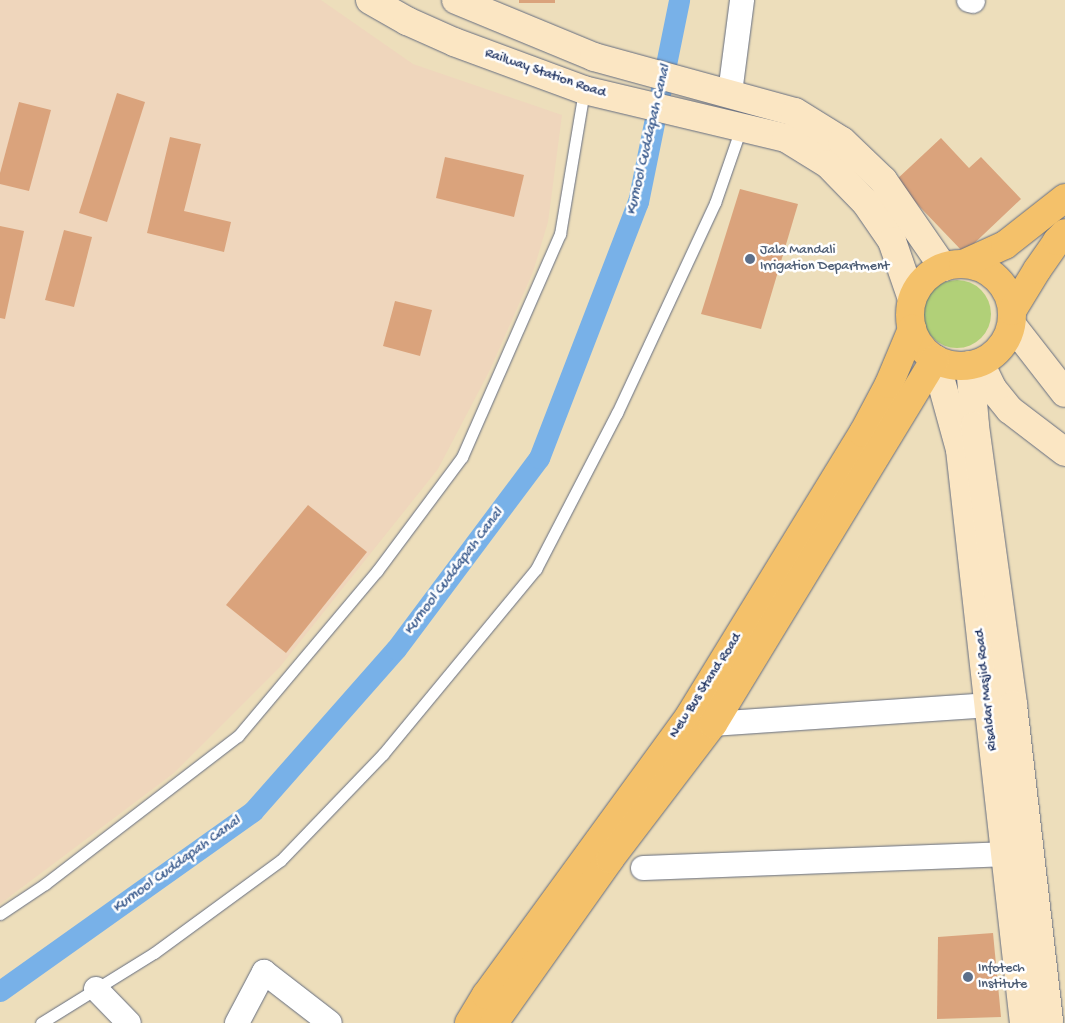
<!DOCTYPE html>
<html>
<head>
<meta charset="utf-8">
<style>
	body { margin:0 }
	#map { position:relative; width:1065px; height:1023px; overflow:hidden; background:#eddebb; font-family:"Gochi Hand",sans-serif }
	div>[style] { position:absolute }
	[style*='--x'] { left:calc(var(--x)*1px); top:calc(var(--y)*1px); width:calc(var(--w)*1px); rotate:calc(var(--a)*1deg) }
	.built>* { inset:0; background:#efd6bc }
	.green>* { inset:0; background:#b1d078 }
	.round { border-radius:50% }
	.canal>* { height:21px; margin:-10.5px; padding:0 10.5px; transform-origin:10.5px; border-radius:10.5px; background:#78b1e8 }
	.building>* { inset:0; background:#daa37c }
	.roads { filter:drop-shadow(0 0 1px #646c7f) drop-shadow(0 0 1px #646c7f) }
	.lane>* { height:11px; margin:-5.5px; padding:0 5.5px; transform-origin:5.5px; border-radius:5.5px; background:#fff }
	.street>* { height:24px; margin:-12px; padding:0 12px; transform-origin:12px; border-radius:12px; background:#fff }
	.secondary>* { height:28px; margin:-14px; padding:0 14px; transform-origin:14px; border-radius:14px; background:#fbe6c3 }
	.primary>* { height:28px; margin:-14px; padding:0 14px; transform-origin:14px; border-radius:14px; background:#f4c16a }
	.primary>.ring { margin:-14px; padding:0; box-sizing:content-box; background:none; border:28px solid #f4c16a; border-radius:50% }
	.dots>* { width:14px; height:14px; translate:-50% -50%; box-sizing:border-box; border:2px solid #fff; border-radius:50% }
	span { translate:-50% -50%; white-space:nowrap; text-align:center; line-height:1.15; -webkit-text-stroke:5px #fff; paint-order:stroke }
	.street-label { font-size:14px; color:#1b2f5e }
	.service-label { font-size:14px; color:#4e5e75 }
	.left { translate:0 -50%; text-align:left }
	.water-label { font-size:15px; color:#3c5c8e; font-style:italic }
</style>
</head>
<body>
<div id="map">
	<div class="built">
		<div style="clip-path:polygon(0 0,321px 0,413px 64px,562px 115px,548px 222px,533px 272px,491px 368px,438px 469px,279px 668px,174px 773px,0 904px)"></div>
	</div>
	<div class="green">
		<div class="round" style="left:923px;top:280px;width:68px;height:68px"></div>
	</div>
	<div class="canal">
		<div style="--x:0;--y:991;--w:310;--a:-35.4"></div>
		<div style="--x:253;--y:811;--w:216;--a:-48.6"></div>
		<div style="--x:396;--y:649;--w:239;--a:-53.2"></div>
		<div style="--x:539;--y:458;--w:274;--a:-68.9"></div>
		<div style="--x:638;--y:202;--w:206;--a:-78.5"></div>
	</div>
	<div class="building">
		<div style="clip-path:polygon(519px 0,555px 0,555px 3px,519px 3px)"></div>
		<div style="clip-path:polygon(117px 93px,145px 102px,107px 222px,79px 213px)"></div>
		<div style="clip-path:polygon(19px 102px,51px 110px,29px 191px,0 184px,0 173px)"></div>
		<div style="clip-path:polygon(170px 137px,201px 144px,184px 211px,231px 222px,224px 252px,147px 233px)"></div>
		<div style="clip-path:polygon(941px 138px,969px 168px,981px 157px,1021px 199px,964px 253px,895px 181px)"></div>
		<div style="clip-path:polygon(445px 157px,524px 175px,514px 217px,436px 198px)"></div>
		<div style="clip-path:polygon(740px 189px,798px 204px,761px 329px,701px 314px)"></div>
		<div style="clip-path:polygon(0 226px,24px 231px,5px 319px,0 318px)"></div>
		<div style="clip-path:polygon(64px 230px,92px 237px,74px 307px,45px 300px)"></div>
		<div style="clip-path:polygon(395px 301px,432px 310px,420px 356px,383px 346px)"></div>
		<div style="clip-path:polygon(308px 505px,367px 552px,286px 653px,226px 605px)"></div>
		<div style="clip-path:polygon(993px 933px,1001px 1017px,937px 1019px,938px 937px)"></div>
	</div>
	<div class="roads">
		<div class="lane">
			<div style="--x:0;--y:914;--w:54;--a:-33.7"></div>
			<div style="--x:45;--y:884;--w:243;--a:-37.5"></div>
			<div style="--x:238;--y:736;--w:216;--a:-49.9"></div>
			<div style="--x:377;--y:571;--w:142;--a:-53.3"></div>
			<div style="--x:462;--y:457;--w:244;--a:-66.3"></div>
			<div style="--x:560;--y:234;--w:146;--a:-80.5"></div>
			<div style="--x:41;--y:1023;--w:133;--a:-31.8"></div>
			<div style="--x:154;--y:953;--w:157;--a:-36.2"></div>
			<div style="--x:281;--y:860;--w:147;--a:-46.1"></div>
			<div style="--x:383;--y:754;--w:240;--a:-50.4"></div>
			<div style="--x:536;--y:569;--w:176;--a:-62.6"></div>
			<div style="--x:617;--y:413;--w:232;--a:-65"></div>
			<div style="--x:715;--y:203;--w:79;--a:-70.9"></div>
		</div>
		<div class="street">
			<div style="--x:969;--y:0;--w:4;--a:14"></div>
			<div style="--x:730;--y:93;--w:94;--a:-82.6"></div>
			<div style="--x:713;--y:724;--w:277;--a:-3.9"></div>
			<div style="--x:643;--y:868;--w:361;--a:-2.2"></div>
			<div style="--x:96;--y:989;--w:47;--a:45.9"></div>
			<div style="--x:237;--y:1023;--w:58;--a:-62.1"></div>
			<div style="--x:264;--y:972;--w:83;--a:37.7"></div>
		</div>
		<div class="secondary">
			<div style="--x:370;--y:0;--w:43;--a:29.6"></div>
			<div style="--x:407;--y:21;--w:51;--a:24.1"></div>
			<div style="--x:454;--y:42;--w:139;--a:20.3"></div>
			<div style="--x:584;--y:90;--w:208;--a:13.4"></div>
			<div style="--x:786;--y:138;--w:49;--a:31.8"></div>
			<div style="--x:828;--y:164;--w:54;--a:45.7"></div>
			<div style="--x:866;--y:203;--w:46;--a:55.6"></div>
			<div style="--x:892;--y:241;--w:61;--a:71"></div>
			<div style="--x:456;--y:0;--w:149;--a:22.4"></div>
			<div style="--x:594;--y:57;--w:208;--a:15.3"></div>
			<div style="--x:795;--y:112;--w:55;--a:31.7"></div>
			<div style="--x:842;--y:141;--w:57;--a:43.6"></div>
			<div style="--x:883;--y:180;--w:106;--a:55.4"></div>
			<div style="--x:1012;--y:325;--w:86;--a:52.1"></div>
			<div style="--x:935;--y:359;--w:94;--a:74.6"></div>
			<div style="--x:960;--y:450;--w:577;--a:83.63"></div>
			<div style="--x:980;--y:363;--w:28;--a:64"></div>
			<div style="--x:992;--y:388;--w:28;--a:51"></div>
			<div style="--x:1010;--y:410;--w:69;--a:37.4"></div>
			<div style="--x:970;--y:365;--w:61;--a:85.3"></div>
			<div style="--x:975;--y:426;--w:282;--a:82.2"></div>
			<div style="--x:1013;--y:705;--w:320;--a:83.5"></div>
		</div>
		<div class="primary">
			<div class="ring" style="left:910px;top:264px;width:74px;height:74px"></div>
			<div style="--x:963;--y:264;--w:46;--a:-24.3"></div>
			<div style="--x:1005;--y:245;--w:76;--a:-38.1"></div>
			<div style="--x:1012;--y:311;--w:48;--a:-58.6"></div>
			<div style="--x:1037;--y:270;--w:35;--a:-55"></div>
			<div style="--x:1057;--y:241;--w:11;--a:-45"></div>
			<div style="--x:469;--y:1023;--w:33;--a:-59"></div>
			<div style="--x:486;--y:995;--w:346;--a:-53.9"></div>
			<div style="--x:690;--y:715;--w:331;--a:-58.5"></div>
			<div style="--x:863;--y:433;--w:55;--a:-62"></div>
			<div style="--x:889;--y:384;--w:60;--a:-67.3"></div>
			<div style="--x:494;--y:1023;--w:201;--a:-54.7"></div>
			<div style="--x:610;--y:859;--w:170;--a:-52.7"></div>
			<div style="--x:713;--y:724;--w:427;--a:-58.7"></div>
		</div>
	</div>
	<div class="dots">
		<div style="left:750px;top:259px;background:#5c6f8a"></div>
		<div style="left:968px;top:977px;background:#5c6f8a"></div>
	</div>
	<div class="street-label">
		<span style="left:545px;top:74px;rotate:19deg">Railway Station Road</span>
		<span style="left:706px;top:686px;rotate:-57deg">New Bus Stand Road</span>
		<span style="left:987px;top:690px;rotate:-96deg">Risaldar Masjid Road</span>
	</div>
	<div class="service-label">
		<span class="left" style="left:760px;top:259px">Jala Mandali<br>Irrigation Department</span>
		<span class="left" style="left:978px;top:977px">Infotech<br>Institute</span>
	</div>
	<div class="water-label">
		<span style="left:649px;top:140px;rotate:-77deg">Kurnool Cuddapah Canal</span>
		<span style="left:454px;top:572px;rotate:-53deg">Kurnool Cuddapah Canal</span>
		<span style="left:177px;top:865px;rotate:-36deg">Kurnool Cuddapah Canal</span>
	</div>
</div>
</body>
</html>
